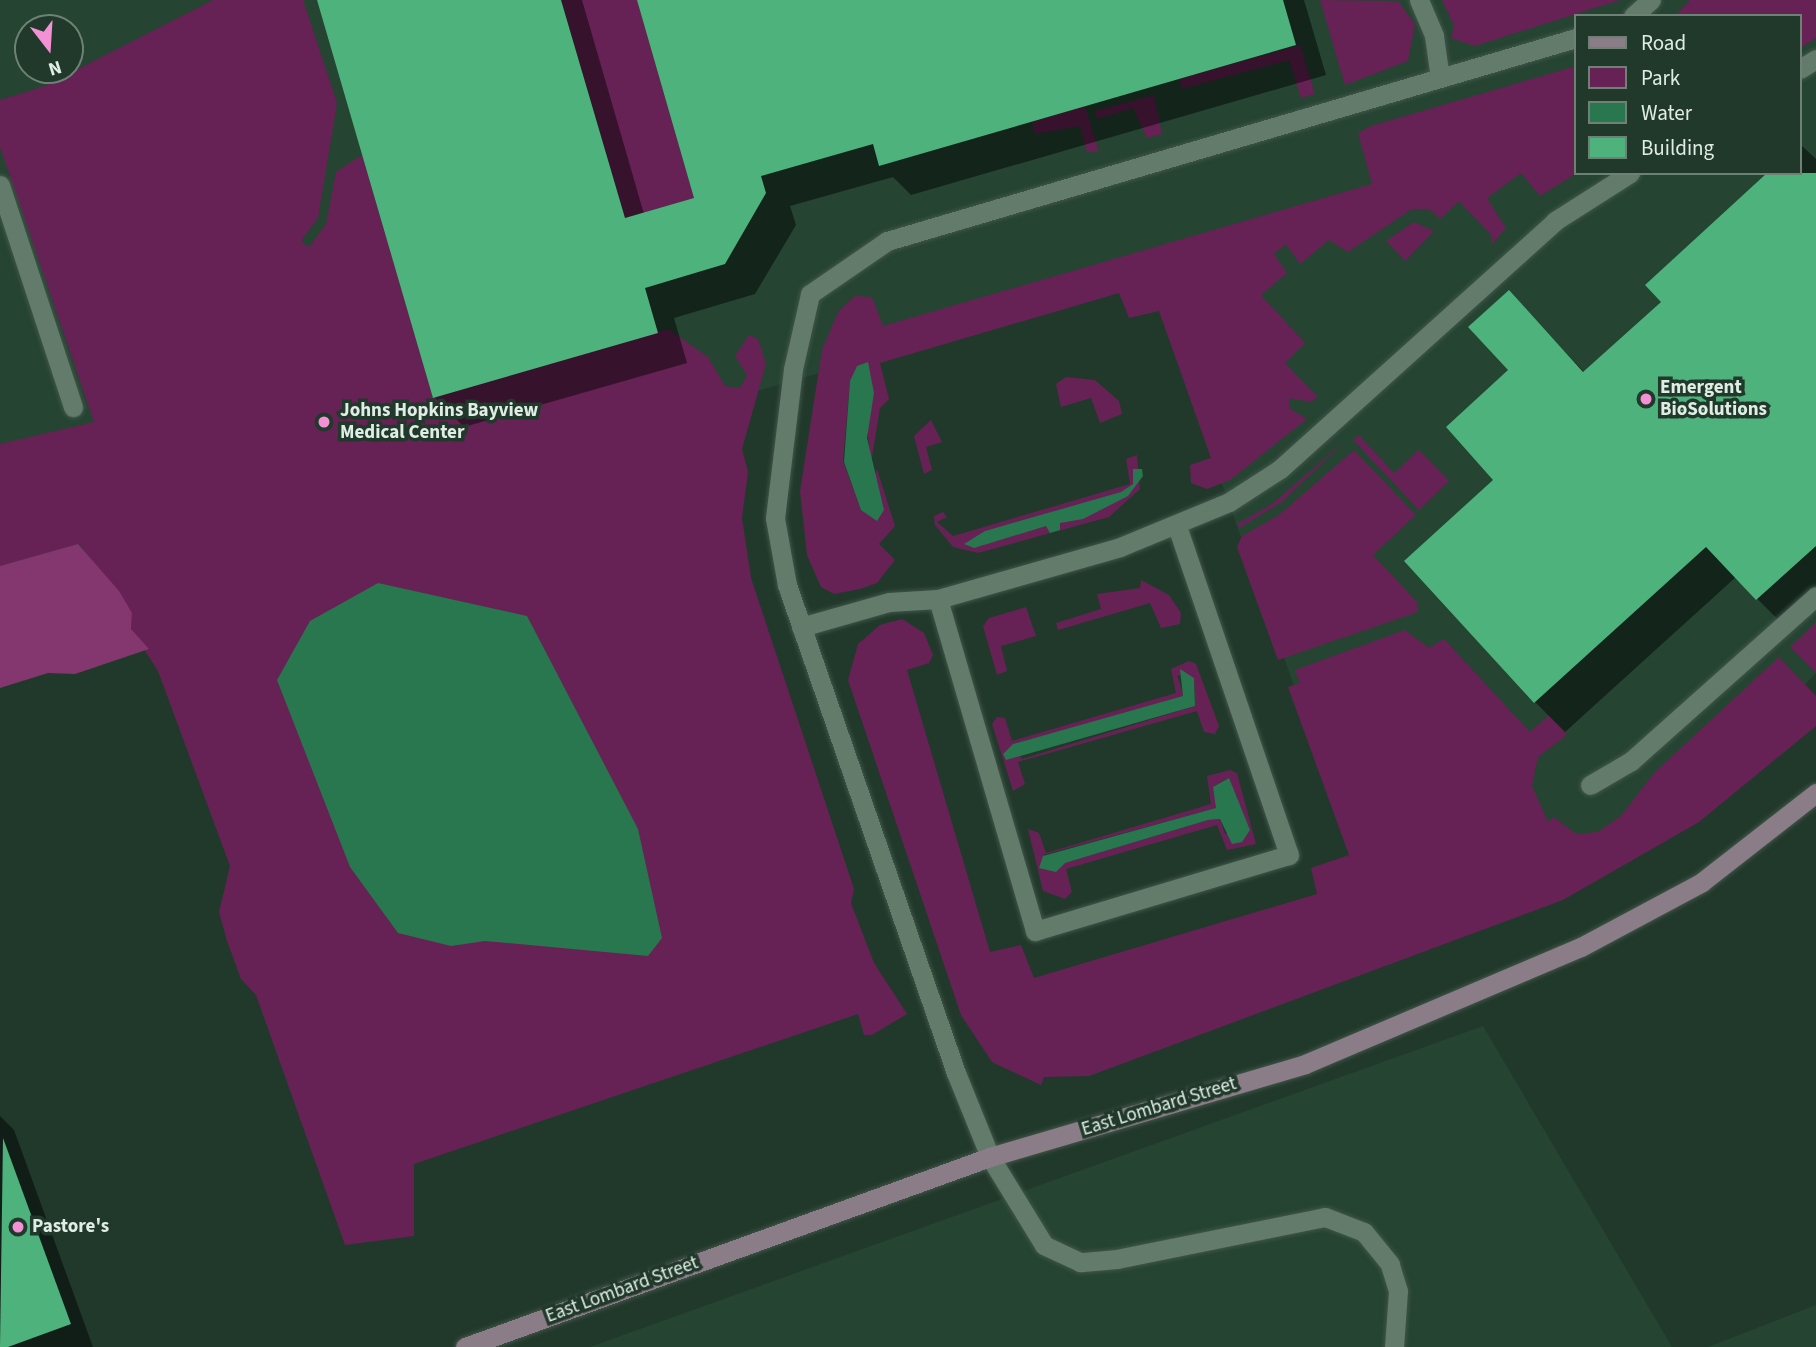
<!DOCTYPE html>
<html>
<head>
<meta charset="utf-8">
<style>
	body { margin:0 }
	#map { position:relative; width:1816px; height:1347px; overflow:hidden; background:#21392b; font-family:"Source Sans 3",sans-serif }
	div>[style] { position:absolute }
	[style*='--x'] { left:calc(var(--x)*1px); top:calc(var(--y)*1px); width:calc(var(--w)*1px); rotate:calc(var(--a)*1deg) }
	.built>* { inset:0; background:#254432 }
	.green>* { inset:0; background:#662254 }
	.forest>* { inset:0; background:#83376e }
	.water>* { inset:0; background:#28774e }
	.shadow>* { inset:0; background:#0007 }
	.building>* { inset:0; background:#4db27c }
	.roads { filter:drop-shadow(0 0 2px #415549) drop-shadow(0 0 2px #415549) }
	.service>* { height:19px; margin:-9.5px; padding:0 9.5px; transform-origin:9.5px; border-radius:9.5px; background:#627b6b }
	.secondary>* { height:19px; margin:-9.5px; padding:0 9.5px; transform-origin:9.5px; border-radius:9.5px; background:#8b7d88 }
	.dots>* { width:19px; height:19px; translate:-50% -50%; box-sizing:border-box; border:4px solid #21392b; border-radius:50% }
	span { translate:-50% -50%; white-space:nowrap; text-align:center; line-height:1.15; -webkit-text-stroke:7px #21392b; paint-order:stroke }
	.poi-label { font-size:19px; color:#dfede4; font-weight:700 }
	.left { translate:0 -50%; text-align:left }
	.street-label { font-size:19px; color:#dfede4 }
	.legend { position:absolute; left:1574px; top:14px; width:228px; height:161px; box-sizing:border-box; background:#21392b; border:2px solid #6d8175; margin:0; padding:9px 12px; list-style:none; font-size:21px; color:#dfede4 }
	.legend li { display:flex; align-items:center; gap:14px; height:35px }
	.legend b { width:35px; border:2px solid #6d8175 }
	.north { position:absolute; left:14px; top:14px; width:70px; height:70px; box-sizing:border-box; background:#21392b; border:2px solid #6d8175; border-radius:50%; rotate:163deg; font-size:19px; font-weight:700; line-height:28px; text-align:center; color:#dfede4 }
	.north::after { content:''; display:block; margin:auto; width:24px; height:32px; background:#f391d5; clip-path:polygon(50% 0,100% 100%,50% 72%,0 100%) }
</style>
</head>
<body>
<div id="map">
	<div class="built">
		<div style="clip-path:polygon(evenodd,0 0,1816px 0,1816px 673px,1776px 715px,1579px 851px,1299px 700px,1149px 279px,0 607px,0 0,1576px 16px,1800px 16px,1800px 173px,1576px 173px,1576px 16px,0 0,28px 28px,70px 28px,70px 70px,28px 70px,28px 28px)"></div>
		<div style="clip-path:polygon(1483px 1026px,1672px 1347px,590px 1347px)"></div>
		<div style="clip-path:polygon(1816px 1305px,1816px 1347px,1708px 1347px)"></div>
	</div>
	<div class="green">
		<div style="clip-path:polygon(213px 0,303px 0,337px 103px,318px 218px,301px 241px,309px 247px,326px 224px,336px 172px,362px 155px,433px 398px,668px 329px,708px 357px,725px 386px,740px 388px,747px 375px,735px 356px,749px 335px,758px 339px,766px 364px,742px 449px,748px 472px,742px 518px,751px 578px,854px 889px,851px 903px,874px 963px,907px 1014px,872px 1035px,864px 1035px,858px 1014px,414px 1164px,414px 1236px,345px 1245px,256px 995px,241px 979px,227px 941px,219px 912px,230px 866px,158px 671px,131px 629px,132px 613px,79px 544px,0 566px,0 444px,94px 422px,0 147px,0 100px,45px 86px)"></div>
		<div style="clip-path:polygon(561px 0,637px 0,694px 198px,625px 218px)"></div>
		<div style="clip-path:polygon(1320px 0,1398px 1px,1415px 24px,1408px 61px,1345px 85px)"></div>
		<div style="clip-path:polygon(1442px 0,1620px 0,1475px 46px,1451px 38px,1454px 25px)"></div>
		<div style="clip-path:polygon(1690px 0,1816px 0,1816px 38px,1800px 48px,1800px 16px,1675px 16px)"></div>
		<div style="clip-path:polygon(1300px 45px,1315px 94px,1301px 98px,1289px 60px,1182px 89px,1179px 79px)"></div>
		<div style="clip-path:polygon(1576px 66px,1577px 173px,1540px 196px,1521px 173px,1487px 198px,1506px 228px,1492px 244px,1491px 235px,1459px 201px,1440px 219px,1429px 209px,1412px 209px,1348px 252px,1329px 240px,1300px 264px,1286px 244px,1274px 254px,1287px 273px,1261px 295px,1305px 343px,1285px 363px,1318px 397px,1311px 402px,1289px 398px,1289px 408px,1307px 419px,1230px 480px,1207px 489px,1191px 483px,1190px 465px,1211px 458px,1159px 311px,1129px 318px,1119px 293px,880px 363px,889px 399px,880px 408px,871px 463px,867px 427px,874px 393px,850px 381px,843px 461px,861px 510px,877px 469px,895px 526px,879px 544px,895px 560px,877px 583px,860px 589px,834px 594px,821px 587px,807px 555px,800px 491px,822px 350px,838px 312px,855px 296px,872px 297px,883px 326px,1372px 184px,1358px 133px,1371px 126px)"></div>
		<div style="clip-path:polygon(1154px 95px,1162px 134px,1147px 138px,1133px 108px,1097px 119px,1095px 111px)"></div>
		<div style="clip-path:polygon(1085px 106px,1099px 152px,1087px 152px,1080px 126px,1035px 134px,1032px 122px)"></div>
		<div style="clip-path:polygon(1414px 222px,1434px 231px,1405px 261px,1386px 241px)"></div>
		<div style="clip-path:polygon(1066px 377px,1095px 380px,1119px 401px,1122px 414px,1100px 423px,1091px 398px,1061px 407px,1056px 384px)"></div>
		<div style="clip-path:polygon(931px 420px,942px 442px,926px 447px,932px 470px,924px 474px,914px 436px)"></div>
		<div style="clip-path:polygon(1359px 435px,1394px 473px,1419px 450px,1449px 481px,1419px 510px,1353px 440px)"></div>
		<div style="clip-path:polygon(1345px 441px,1282px 502px,1239px 528px,1237px 524px,1272px 504px)"></div>
		<div style="clip-path:polygon(1354px 450px,1416px 515px,1373px 555px,1417px 602px,1418px 612px,1278px 660px,1237px 547px,1242px 536px,1279px 515px)"></div>
		<div style="clip-path:polygon(1137px 455px,1140px 489px,1109px 517px,978px 553px,953px 547px,935px 525px,934px 516px,943px 512px,947px 517px,937px 522px,953px 536px,1130px 484px,1126px 459px)"></div>
		<div style="clip-path:polygon(1141px 580px,1169px 595px,1181px 613px,1180px 624px,1161px 628px,1150px 603px,1058px 630px,1056px 623px,1101px 609px,1097px 594px,1140px 588px)"></div>
		<div style="clip-path:polygon(1026px 607px,1036px 636px,1001px 646px,1007px 671px,997px 675px,983px 626px,989px 618px)"></div>
		<div style="clip-path:polygon(902px 619px,924px 633px,933px 655px,929px 663px,907px 670px,990px 952px,1021px 945px,1034px 978px,1317px 894px,1311px 868px,1349px 855px,1288px 687px,1300px 683px,1295px 670px,1405px 630px,1429px 648px,1444px 639px,1530px 732px,1549px 715px,1567px 735px,1538px 757px,1532px 786px,1548px 822px,1554px 817px,1576px 834px,1598px 832px,1621px 816px,1654px 773px,1779px 657px,1816px 696px,1816px 726px,1699px 822px,1563px 900px,1089px 1076px,1044px 1077px,1041px 1085px,992px 1062px,961px 1015px,848px 680px,858px 644px,880px 625px)"></div>
		<div style="clip-path:polygon(1816px 622px,1816px 673px,1790px 647px)"></div>
		<div style="clip-path:polygon(evenodd,1189px 661px,1196px 664px,1219px 726px,1215px 734px,1204px 732px,1197px 711px,1018px 762px,1025px 784px,1013px 791px,992px 724px,997px 717px,1005px 718px,1012px 741px,1176px 693px,1171px 669px,1189px 661px,1177px 675px,1194px 678px,1195px 706px,1022px 759px,1013px 744px,1171px 702px,1184px 696px,1177px 675px)"></div>
		<div style="clip-path:polygon(evenodd,1230px 770px,1237px 773px,1256px 844px,1227px 850px,1217px 825px,1066px 869px,1072px 892px,1065px 899px,1043px 891px,1028px 829px,1039px 833px,1046px 853px,1211px 804px,1207px 776px,1230px 770px,1228px 778px,1250px 830px,1225px 834px,1220px 819px,1208px 820px,1065px 863px,1043px 855px,1217px 808px,1213px 787px,1228px 778px)"></div>
	</div>
	<div class="forest">
		<div style="clip-path:polygon(78px 544px,119px 591px,132px 613px,131px 629px,149px 649px,75px 674px,48px 673px,0 688px,0 566px)"></div>
	</div>
	<div class="water">
		<div style="clip-path:polygon(868px 362px,874px 393px,867px 438px,884px 510px,877px 521px,861px 510px,844px 462px,850px 381px,857px 366px)"></div>
		<div style="clip-path:polygon(1133px 469px,1142px 469px,1143px 476px,1128px 496px,1083px 519px,1060px 523px,1060px 530px,1050px 533px,1046px 526px,974px 548px,964px 544px,985px 531px,1121px 492px,1133px 484px)"></div>
		<div style="clip-path:polygon(378px 583px,527px 616px,638px 829px,662px 938px,648px 956px,485px 941px,451px 946px,398px 933px,350px 867px,277px 680px,310px 621px)"></div>
		<div style="clip-path:polygon(1180px 669px,1194px 678px,1195px 706px,1006px 760px,1003px 754px,1013px 744px,1183px 696px)"></div>
		<div style="clip-path:polygon(1229px 778px,1250px 830px,1242px 842px,1232px 844px,1220px 819px,1208px 820px,1065px 863px,1056px 872px,1039px 868px,1043px 856px,1216px 808px,1213px 787px)"></div>
	</div>
	<div class="shadow">
		<div style="clip-path:polygon(335px 0,582px 0,644px 214px,697px 199px,639px 0,1304px 0,1326px 75px,911px 195px,893px 177px,790px 206px,796px 225px,755px 294px,674px 318px,687px 363px,464px 427px,434px 397px)"></div>
		<div style="clip-path:polygon(1801px 145px,1816px 159px,1816px 603px,1787px 629px,1736px 577px,1565px 732px,1535px 702px,1496px 480px,1511px 370px,1509px 293px,1585px 373px,1800px 173px)"></div>
		<div style="clip-path:polygon(0 1116px,14px 1130px,93px 1347px,0 1347px)"></div>
	</div>
	<div class="building">
		<div style="clip-path:polygon(317px 0,561px 0,625px 218px,694px 198px,637px 0,1283px 0,1296px 45px,879px 166px,873px 144px,761px 176px,766px 193px,725px 264px,645px 288px,658px 333px,433px 398px)"></div>
		<div style="clip-path:polygon(1767px 173px,1816px 173px,1816px 546px,1756px 600px,1706px 547px,1534px 703px,1404px 561px,1493px 480px,1446px 427px,1508px 370px,1468px 327px,1509px 290px,1583px 372px,1661px 302px,1645px 285px)"></div>
		<div style="clip-path:polygon(3px 1138px,71px 1324px,8px 1347px,0 1347px)"></div>
	</div>
	<div class="roads">
		<div class="service">
			<div style="--x:1419;--y:0;--w:39;--a:67"></div>
			<div style="--x:1434;--y:36;--w:42;--a:81.9"></div>
			<div style="--x:1633;--y:16;--w:24;--a:-42"></div>
			<div style="--x:1800;--y:69;--w:19;--a:-32"></div>
			<div style="--x:0;--y:185;--w:234;--a:71.8"></div>
			<div style="--x:938;--y:599;--w:346;--a:73.7"></div>
			<div style="--x:1035;--y:931;--w:265;--a:-16.7"></div>
			<div style="--x:1289;--y:855;--w:348;--a:-108.8"></div>
			<div style="--x:801;--y:627;--w:91;--a:-15.9"></div>
			<div style="--x:889;--y:602;--w:49;--a:-3.5"></div>
			<div style="--x:938;--y:599;--w:189;--a:-15.9"></div>
			<div style="--x:1120;--y:547;--w:118;--a:-22.4"></div>
			<div style="--x:1229;--y:502;--w:61;--a:-32.9"></div>
			<div style="--x:1280;--y:469;--w:370;--a:-42"></div>
			<div style="--x:1555;--y:221;--w:89;--a:-32.6"></div>
			<div style="--x:1590;--y:785;--w:48;--a:-30.3"></div>
			<div style="--x:1631;--y:761;--w:248;--a:-41.7"></div>
			<div style="--x:1394;--y:1347;--w:56;--a:-85.9"></div>
			<div style="--x:1398;--y:1291;--w:28;--a:-107"></div>
			<div style="--x:1390;--y:1264;--w:41;--a:-129.1"></div>
			<div style="--x:1364;--y:1232;--w:42;--a:-159"></div>
			<div style="--x:1325;--y:1217;--w:212;--a:168.6"></div>
			<div style="--x:1117;--y:1259;--w:37;--a:175"></div>
			<div style="--x:1080;--y:1262;--w:40;--a:-155"></div>
			<div style="--x:1044;--y:1245;--w:103;--a:-121.5"></div>
			<div style="--x:990;--y:1157;--w:91;--a:-112"></div>
			<div style="--x:956;--y:1073;--w:516;--a:-109.1"></div>
			<div style="--x:787;--y:585;--w:68;--a:-100.2"></div>
			<div style="--x:775;--y:518;--w:150;--a:-83.1"></div>
			<div style="--x:793;--y:369;--w:77;--a:-77.2"></div>
			<div style="--x:810;--y:294;--w:93;--a:-34.5"></div>
			<div style="--x:887;--y:241;--w:718;--a:-16.42"></div>
		</div>
		<div class="secondary">
			<div style="--x:465;--y:1347;--w:558;--a:-19.9"></div>
			<div style="--x:990;--y:1157;--w:328;--a:-16.4"></div>
			<div style="--x:1305;--y:1064;--w:300;--a:-23"></div>
			<div style="--x:1581;--y:947;--w:137;--a:-28.2"></div>
			<div style="--x:1702;--y:882;--w:145;--a:-38"></div>
		</div>
	</div>
	<div class="dots">
		<div style="left:1646px;top:399px;background:#f391d5"></div>
		<div style="left:324px;top:422px;background:#f391d5"></div>
		<div style="left:18px;top:1227px;background:#f391d5"></div>
	</div>
	<div class="poi-label">
		<span class="left" style="left:1660px;top:399px">Emergent<br>BioSolutions</span>
		<span class="left" style="left:340px;top:422px">Johns Hopkins Bayview<br>Medical Center</span>
		<span class="left" style="left:32px;top:1227px">Pastore's</span>
	</div>
	<div class="street-label">
		<span style="left:1159px;top:1107px;rotate:-17deg">East Lombard Street</span>
		<span style="left:622px;top:1290px;rotate:-20deg">East Lombard Street</span>
	</div>
	<ul class="legend">
	<li><b style="height:9px;background:#8b7d88"></b>Road</li>
	<li><b style="height:19px;background:#662254"></b>Park</li>
	<li><b style="height:19px;background:#28774e"></b>Water</li>
	<li><b style="height:19px;background:#4db27c"></b>Building</li>
	</ul>
	<div class="north">N</div>
</div>
</body>
</html>
